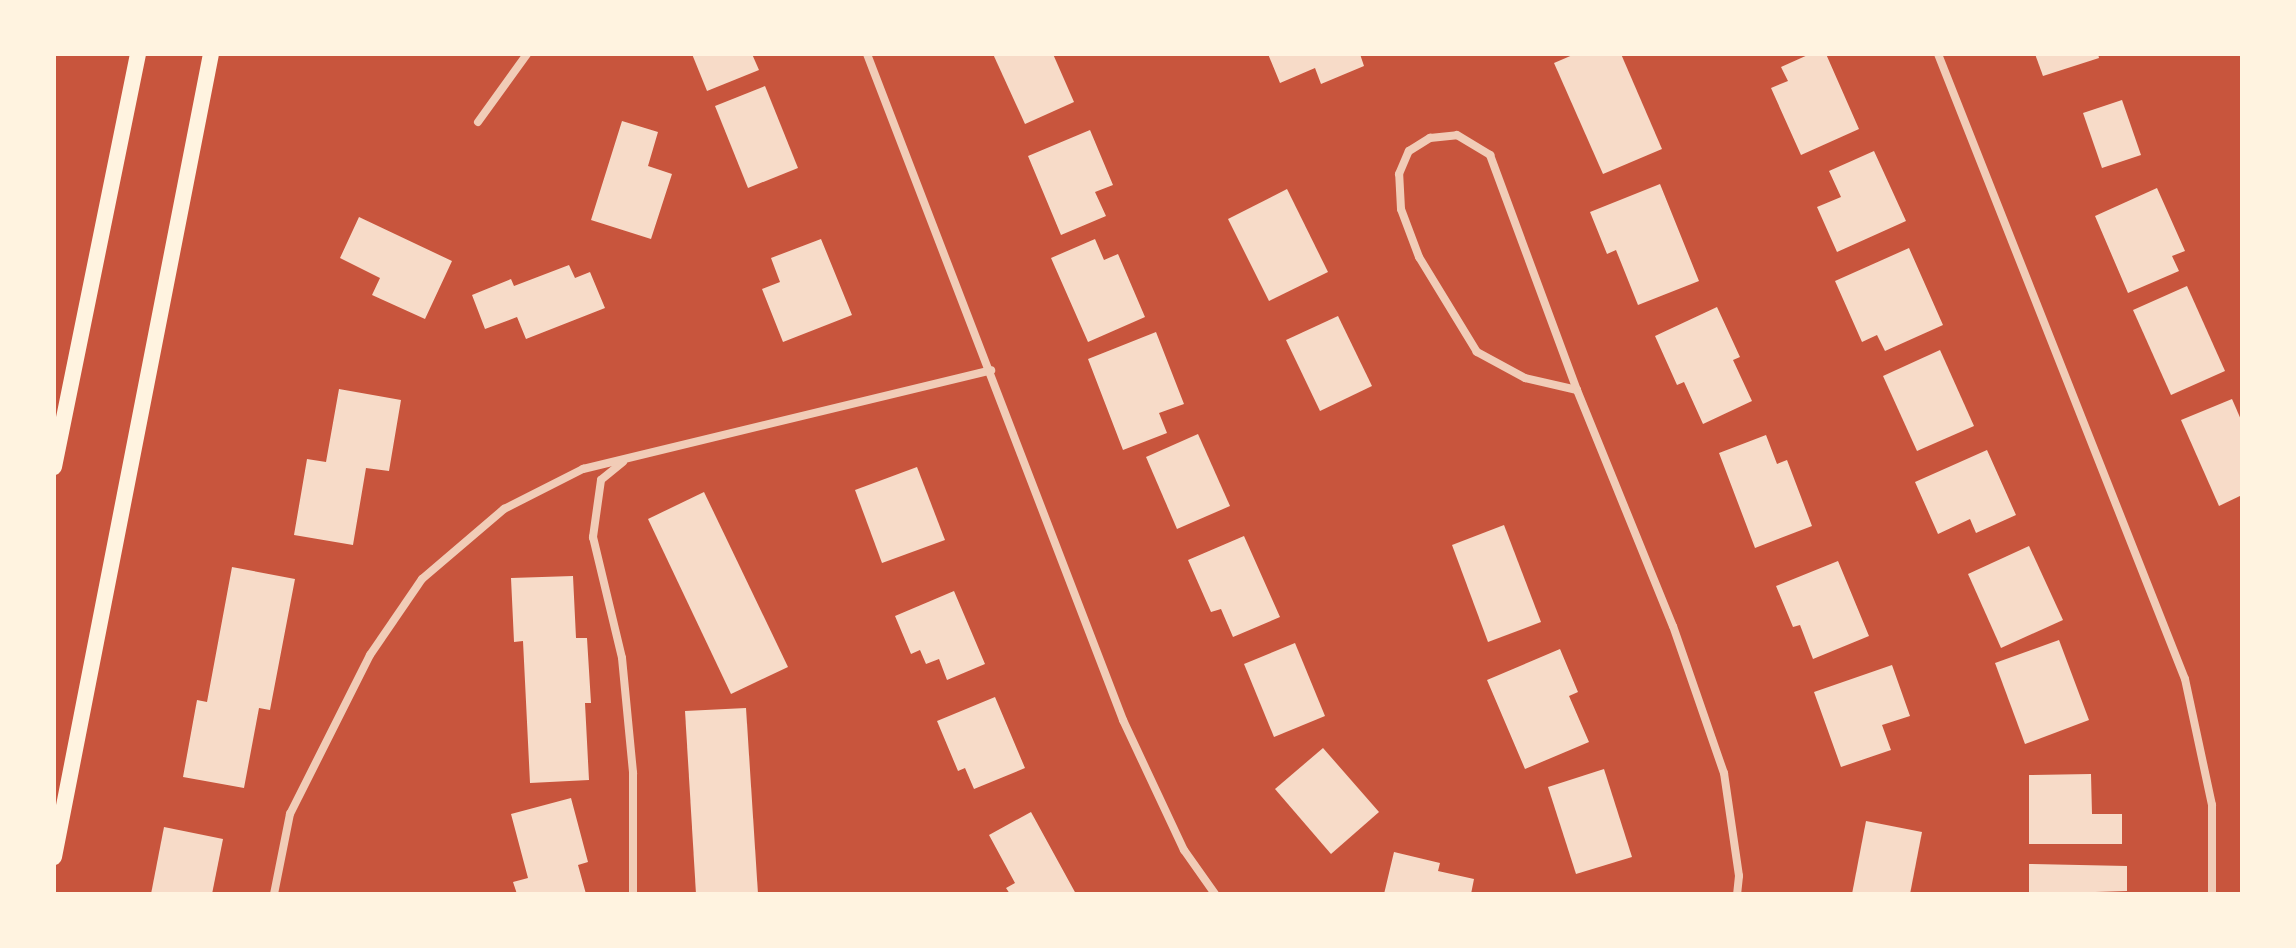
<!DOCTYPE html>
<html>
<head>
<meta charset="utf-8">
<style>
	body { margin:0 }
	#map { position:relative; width:2296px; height:948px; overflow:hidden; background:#c8553d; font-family:Ubuntu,sans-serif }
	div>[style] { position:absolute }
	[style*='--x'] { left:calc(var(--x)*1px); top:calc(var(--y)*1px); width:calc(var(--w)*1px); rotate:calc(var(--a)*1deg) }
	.building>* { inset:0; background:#f7dbc8 }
	.minor>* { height:8px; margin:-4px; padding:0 4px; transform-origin:4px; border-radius:4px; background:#f1ccb7 }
	.secondary>* { height:16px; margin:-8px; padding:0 8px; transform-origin:8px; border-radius:8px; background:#fff3e0 }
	span { translate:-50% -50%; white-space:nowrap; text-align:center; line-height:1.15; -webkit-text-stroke:7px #fff3e0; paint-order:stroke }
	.frame { position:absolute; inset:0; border:56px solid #fff3e0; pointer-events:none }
</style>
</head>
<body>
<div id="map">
	<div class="building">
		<div style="clip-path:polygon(692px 54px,752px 54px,759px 70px,707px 91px)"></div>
		<div style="clip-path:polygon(993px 54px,1053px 54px,1074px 102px,1025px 124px)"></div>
		<div style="clip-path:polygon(1268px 54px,1360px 54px,1364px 66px,1321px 84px,1315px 68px,1280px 83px)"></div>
		<div style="clip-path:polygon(1575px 54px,1621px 54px,1662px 149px,1603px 174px,1554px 63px)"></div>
		<div style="clip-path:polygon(1810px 54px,1826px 54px,1859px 129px,1801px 155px,1771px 88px,1788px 81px,1781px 67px)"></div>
		<div style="clip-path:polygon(2035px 54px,2098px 54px,2099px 58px,2043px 76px)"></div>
		<div style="clip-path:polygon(765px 86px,798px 168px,748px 188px,715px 106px)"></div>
		<div style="clip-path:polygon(2122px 100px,2141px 155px,2102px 168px,2083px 113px)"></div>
		<div style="clip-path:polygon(622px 121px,658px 132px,648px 166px,672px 174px,651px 239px,591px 220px)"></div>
		<div style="clip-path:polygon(1090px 130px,1113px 185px,1095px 192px,1106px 216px,1061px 235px,1028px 156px)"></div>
		<div style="clip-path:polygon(1874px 151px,1906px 221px,1837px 252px,1817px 207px,1841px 197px,1829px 171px)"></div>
		<div style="clip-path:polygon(1660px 184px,1699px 281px,1638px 305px,1616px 250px,1607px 254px,1590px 212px)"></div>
		<div style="clip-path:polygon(2157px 188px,2185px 251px,2172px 256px,2179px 271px,2128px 293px,2095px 216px)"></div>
		<div style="clip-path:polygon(1287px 189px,1328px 272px,1269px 301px,1228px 219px)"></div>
		<div style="clip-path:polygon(359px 217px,452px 261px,425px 319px,372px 295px,380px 278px,340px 258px)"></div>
		<div style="clip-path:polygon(821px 239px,852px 315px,783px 342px,762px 289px,780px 282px,771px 258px)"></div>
		<div style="clip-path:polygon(1095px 239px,1104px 260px,1118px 254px,1145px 317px,1088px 342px,1051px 258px)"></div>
		<div style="clip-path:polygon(1909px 248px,1943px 325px,1885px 351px,1877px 335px,1862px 342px,1835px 281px)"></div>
		<div style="clip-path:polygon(569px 265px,575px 278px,590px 272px,605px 308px,526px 339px,517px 317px,485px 329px,472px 295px,511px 279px,514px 286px)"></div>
		<div style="clip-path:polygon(2187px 286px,2225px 371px,2171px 395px,2133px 310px)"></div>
		<div style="clip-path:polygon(1717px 307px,1740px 357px,1733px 360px,1752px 401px,1703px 424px,1684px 382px,1677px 385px,1655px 336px)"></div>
		<div style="clip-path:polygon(1338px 316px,1372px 386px,1320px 411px,1286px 340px)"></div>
		<div style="clip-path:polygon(1156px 332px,1184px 404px,1159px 413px,1167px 433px,1123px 450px,1088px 359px)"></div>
		<div style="clip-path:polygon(1940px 350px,1974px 426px,1917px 451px,1883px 376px)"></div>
		<div style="clip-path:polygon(339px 389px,401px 400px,389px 471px,366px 468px,353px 545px,294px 535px,307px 459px,326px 462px)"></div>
		<div style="clip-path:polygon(2232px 399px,2242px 422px,2242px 495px,2219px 506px,2181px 420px)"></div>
		<div style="clip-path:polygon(1198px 434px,1230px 506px,1177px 529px,1146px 457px)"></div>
		<div style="clip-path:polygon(1766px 435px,1777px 464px,1787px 460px,1812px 526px,1755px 548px,1719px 453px)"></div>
		<div style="clip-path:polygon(1987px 450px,2016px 515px,1976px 533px,1970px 519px,1938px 534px,1915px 482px)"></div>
		<div style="clip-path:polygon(917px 467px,945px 540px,882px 563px,855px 490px)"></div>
		<div style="clip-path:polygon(704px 492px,788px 667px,731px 694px,648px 519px)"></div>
		<div style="clip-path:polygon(1504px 525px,1541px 622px,1488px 642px,1452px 545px)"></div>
		<div style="clip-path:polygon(1244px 536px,1280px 617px,1233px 637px,1221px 609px,1211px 612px,1188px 560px)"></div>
		<div style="clip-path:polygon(2029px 546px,2063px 620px,2001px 648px,1968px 574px)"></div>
		<div style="clip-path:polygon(1838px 561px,1869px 636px,1813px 659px,1800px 625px,1793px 627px,1776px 586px)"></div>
		<div style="clip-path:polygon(232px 567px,295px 579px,270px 710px,259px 708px,244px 788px,183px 777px,197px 700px,207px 702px)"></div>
		<div style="clip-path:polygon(573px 576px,576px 638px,587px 638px,591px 703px,585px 703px,589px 780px,530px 783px,523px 641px,514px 642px,511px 578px)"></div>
		<div style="clip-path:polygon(954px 591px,985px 664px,947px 680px,939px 659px,926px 664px,920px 650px,911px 654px,895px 616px)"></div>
		<div style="clip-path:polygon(2059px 640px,2089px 720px,2025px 744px,1995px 663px)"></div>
		<div style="clip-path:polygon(1295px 643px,1325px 716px,1274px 737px,1244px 664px)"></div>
		<div style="clip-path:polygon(1560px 649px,1578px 692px,1569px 696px,1589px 742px,1525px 769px,1487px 680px)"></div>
		<div style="clip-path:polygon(1892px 665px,1910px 716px,1882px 725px,1891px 750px,1841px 767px,1814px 692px)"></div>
		<div style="clip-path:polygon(995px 697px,1025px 768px,974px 789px,965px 768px,958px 771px,937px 721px)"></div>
		<div style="clip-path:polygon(746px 708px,758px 894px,696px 894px,685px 711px)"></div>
		<div style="clip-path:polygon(1323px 748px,1379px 812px,1331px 854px,1275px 789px)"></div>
		<div style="clip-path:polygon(1604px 769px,1632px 857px,1576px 874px,1548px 787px)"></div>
		<div style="clip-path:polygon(2091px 774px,2092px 814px,2122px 814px,2122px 844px,2029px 844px,2029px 775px)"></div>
		<div style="clip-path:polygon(571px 798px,588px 862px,578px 865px,586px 894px,517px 894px,513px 882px,528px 878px,511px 814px)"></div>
		<div style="clip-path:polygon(1031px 812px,1076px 894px,1010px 894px,1006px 888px,1015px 883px,989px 835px)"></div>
		<div style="clip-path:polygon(1866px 821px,1922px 832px,1910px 894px,1852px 894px)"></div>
		<div style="clip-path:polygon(164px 827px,223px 839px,212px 894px,151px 894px)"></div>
		<div style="clip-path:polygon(1394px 852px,1440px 863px,1438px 871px,1474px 879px,1471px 894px,1384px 894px)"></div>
		<div style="clip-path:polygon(2029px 864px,2127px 866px,2127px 891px,2029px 894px)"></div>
	</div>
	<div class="minor">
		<div style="--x:867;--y:54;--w:714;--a:68.97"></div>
		<div style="--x:1123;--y:720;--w:144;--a:64.9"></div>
		<div style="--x:1184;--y:850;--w:54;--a:54.8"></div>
		<div style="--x:1938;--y:54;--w:672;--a:68.44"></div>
		<div style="--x:2185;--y:679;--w:129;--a:77.9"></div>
		<div style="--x:2212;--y:805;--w:89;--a:90"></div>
		<div style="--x:478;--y:122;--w:84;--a:-54.2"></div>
		<div style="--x:1577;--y:390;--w:53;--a:-167"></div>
		<div style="--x:1525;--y:378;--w:55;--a:-151.6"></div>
		<div style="--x:1477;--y:352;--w:111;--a:-121.4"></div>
		<div style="--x:1419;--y:257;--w:51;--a:-110.6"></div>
		<div style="--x:1401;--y:209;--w:35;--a:-93"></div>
		<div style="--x:1399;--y:174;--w:25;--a:-67"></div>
		<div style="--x:1409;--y:151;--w:25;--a:-32"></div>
		<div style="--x:1430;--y:138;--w:27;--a:-6"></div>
		<div style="--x:1457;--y:135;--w:39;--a:31"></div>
		<div style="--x:1490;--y:155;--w:251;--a:69.7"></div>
		<div style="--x:1577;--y:390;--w:255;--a:67.9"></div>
		<div style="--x:1673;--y:626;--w:156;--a:70.9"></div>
		<div style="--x:1724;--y:773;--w:104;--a:81.7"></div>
		<div style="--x:1739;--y:876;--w:18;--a:96"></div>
		<div style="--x:623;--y:462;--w:28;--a:141"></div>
		<div style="--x:601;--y:480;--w:58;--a:98"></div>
		<div style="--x:593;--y:537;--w:124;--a:76.5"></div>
		<div style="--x:622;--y:658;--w:116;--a:84.5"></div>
		<div style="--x:633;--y:773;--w:121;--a:90"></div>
		<div style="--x:274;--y:894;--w:82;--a:-78.7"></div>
		<div style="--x:290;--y:814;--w:178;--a:-63.3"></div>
		<div style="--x:370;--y:655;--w:92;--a:-55.6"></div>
		<div style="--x:422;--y:579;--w:108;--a:-40.5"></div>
		<div style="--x:504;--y:509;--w:89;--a:-26.9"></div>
		<div style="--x:583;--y:469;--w:420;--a:-13.6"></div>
	</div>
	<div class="secondary">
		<div style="--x:54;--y:467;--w:421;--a:-78.5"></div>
		<div style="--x:54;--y:857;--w:818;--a:-78.94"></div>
	</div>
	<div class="frame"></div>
</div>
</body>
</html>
